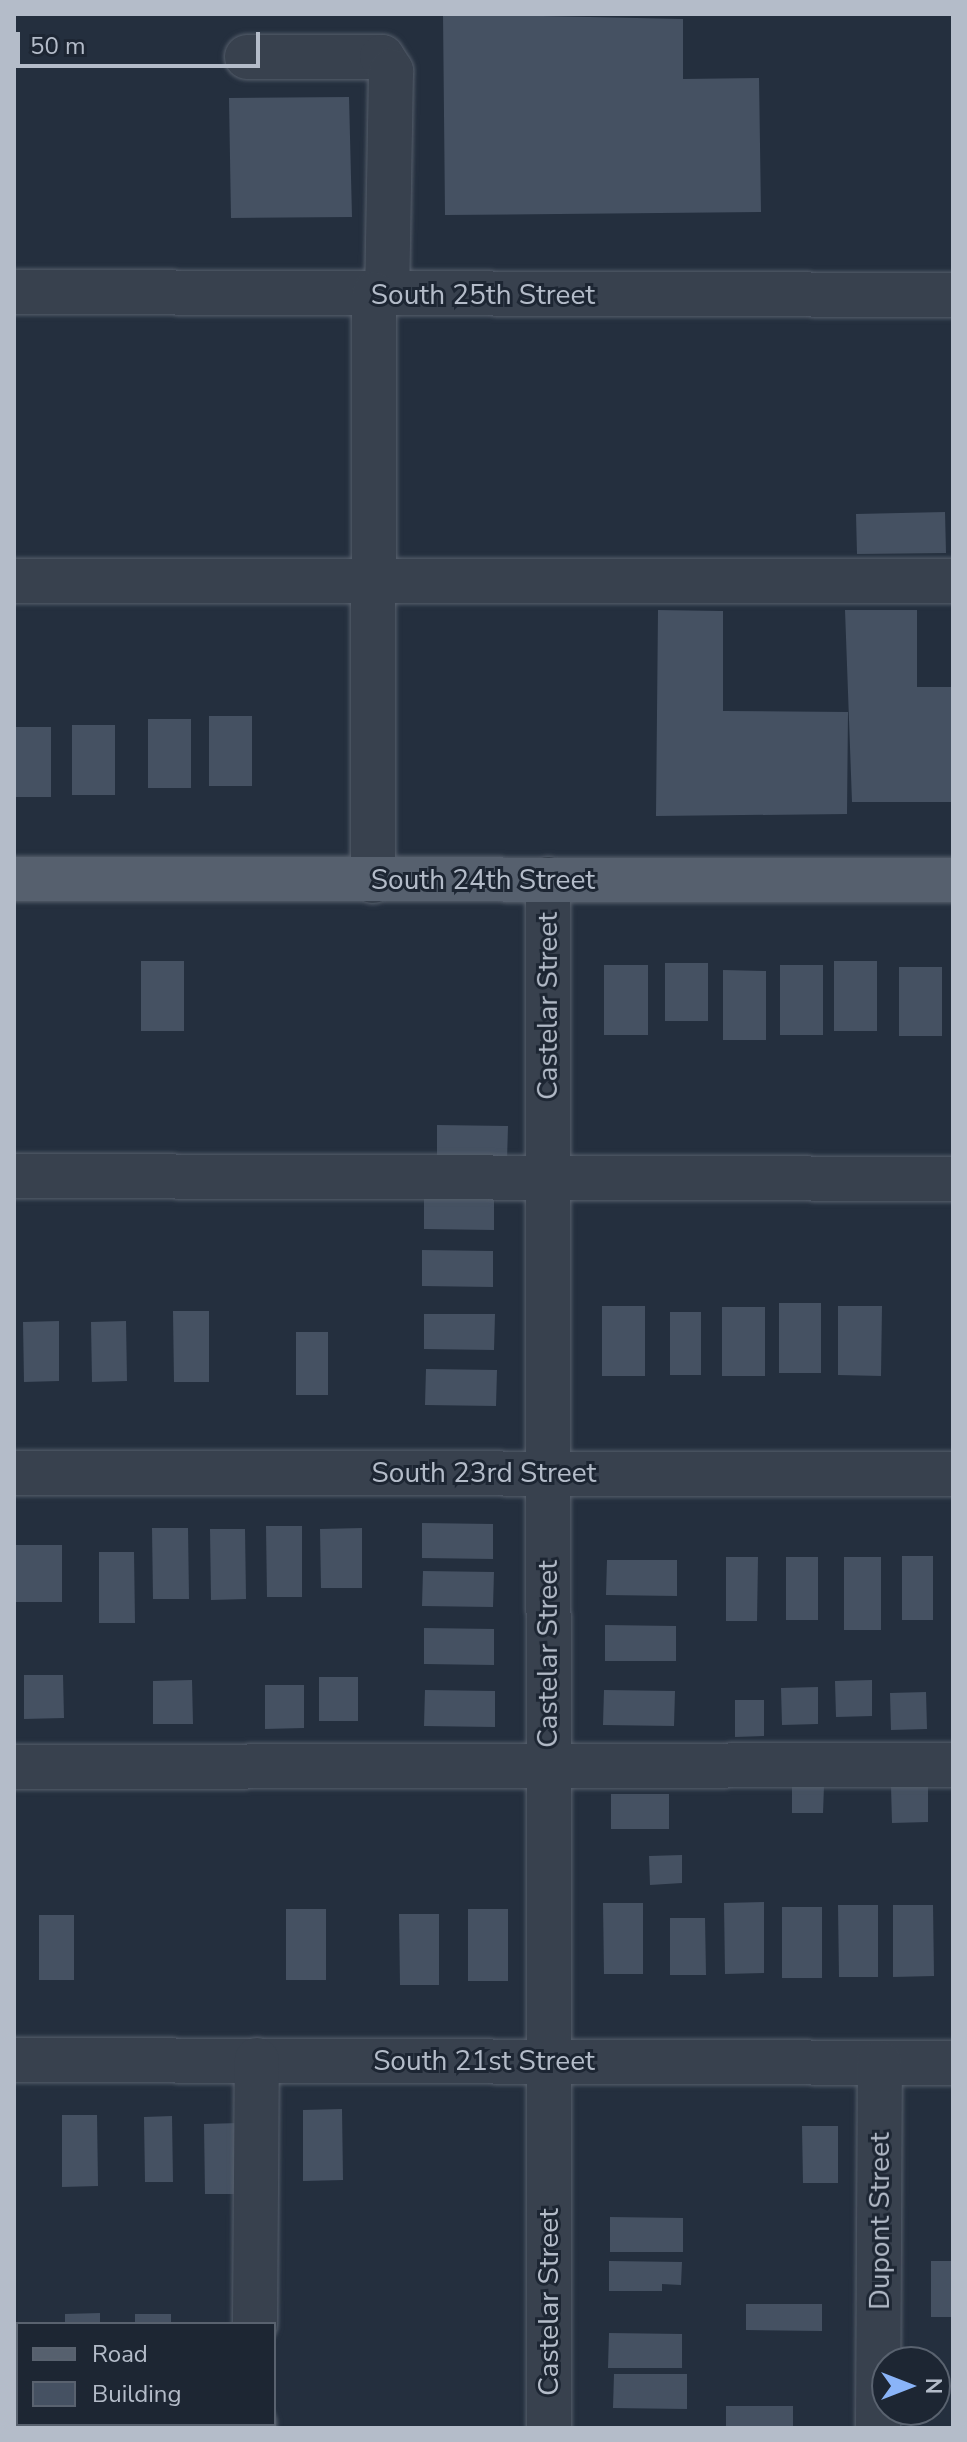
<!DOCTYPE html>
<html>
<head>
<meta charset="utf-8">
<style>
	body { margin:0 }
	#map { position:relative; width:967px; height:2442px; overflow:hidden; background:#242f3e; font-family:"Nunito Sans",sans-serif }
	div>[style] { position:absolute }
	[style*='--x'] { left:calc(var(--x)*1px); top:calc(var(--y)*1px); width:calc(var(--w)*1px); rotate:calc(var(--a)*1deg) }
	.building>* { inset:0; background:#455162 }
	.roads { filter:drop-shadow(0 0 2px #565f6c) drop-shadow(0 0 2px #565f6c) }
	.minor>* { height:44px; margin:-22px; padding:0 22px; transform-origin:22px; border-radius:22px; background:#38414e }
	.major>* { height:44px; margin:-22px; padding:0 22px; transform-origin:22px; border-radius:22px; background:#56606e }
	span { translate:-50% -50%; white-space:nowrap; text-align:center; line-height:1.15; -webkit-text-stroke:6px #1d2633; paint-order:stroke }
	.street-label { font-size:28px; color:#b4bcc9 }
	.frame { position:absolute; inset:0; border:16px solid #b4bcc9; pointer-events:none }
	.legend { position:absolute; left:16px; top:2322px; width:260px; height:104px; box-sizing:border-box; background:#1d2633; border:2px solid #59626f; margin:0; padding:10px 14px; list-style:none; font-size:24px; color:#b4bcc9 }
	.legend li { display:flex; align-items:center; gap:16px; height:40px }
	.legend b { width:40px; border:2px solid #59626f }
	.north { position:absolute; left:871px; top:2346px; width:80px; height:80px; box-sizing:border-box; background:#1d2633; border:2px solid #59626f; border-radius:50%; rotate:90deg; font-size:22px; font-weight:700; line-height:32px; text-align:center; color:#b4bcc9 }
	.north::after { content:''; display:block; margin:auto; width:28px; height:36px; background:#8ab4f8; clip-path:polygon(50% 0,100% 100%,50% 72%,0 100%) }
	.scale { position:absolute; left:16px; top:32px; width:244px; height:36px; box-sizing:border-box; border:4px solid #b4bcc9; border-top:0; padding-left:10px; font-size:24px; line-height:28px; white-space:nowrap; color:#b4bcc9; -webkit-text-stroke:6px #1d2633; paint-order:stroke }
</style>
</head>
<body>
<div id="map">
	<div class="building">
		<div style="clip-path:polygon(443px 14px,683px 19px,683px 79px,759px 78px,761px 212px,445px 215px)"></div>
		<div style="clip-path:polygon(349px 97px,352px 217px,231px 218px,229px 98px)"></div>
		<div style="clip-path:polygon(945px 512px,946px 553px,857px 554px,856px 514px)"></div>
		<div style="clip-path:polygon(658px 610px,723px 611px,723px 711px,848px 712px,847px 814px,656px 816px)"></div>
		<div style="clip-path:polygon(845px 610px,917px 610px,917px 687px,953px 687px,953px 802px,852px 802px)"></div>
		<div style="clip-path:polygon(209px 716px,252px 716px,252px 786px,209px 786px)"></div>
		<div style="clip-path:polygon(148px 719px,191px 719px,191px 788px,148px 788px)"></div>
		<div style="clip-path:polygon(72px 725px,115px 725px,115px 795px,72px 795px)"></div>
		<div style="clip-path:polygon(14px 727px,51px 727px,51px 797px,14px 797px)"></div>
		<div style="clip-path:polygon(141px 961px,184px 961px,184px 1031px,141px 1031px)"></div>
		<div style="clip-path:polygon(834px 961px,877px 961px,877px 1031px,834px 1031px)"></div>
		<div style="clip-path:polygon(665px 963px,708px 963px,708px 1021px,665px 1021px)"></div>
		<div style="clip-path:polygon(604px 965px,648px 965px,648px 1035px,604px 1035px)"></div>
		<div style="clip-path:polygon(780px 965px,823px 965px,823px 1035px,780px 1035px)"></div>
		<div style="clip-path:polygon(899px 967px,942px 967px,942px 1036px,899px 1036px)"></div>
		<div style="clip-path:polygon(723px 970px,766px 971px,766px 1040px,723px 1040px)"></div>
		<div style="clip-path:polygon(437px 1125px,508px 1126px,507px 1161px,437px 1160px)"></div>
		<div style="clip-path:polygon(424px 1194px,494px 1194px,494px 1230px,424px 1229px)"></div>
		<div style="clip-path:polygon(422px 1250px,493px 1251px,493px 1287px,422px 1286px)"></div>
		<div style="clip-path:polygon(779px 1303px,821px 1303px,821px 1373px,779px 1373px)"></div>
		<div style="clip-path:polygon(602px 1306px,645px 1306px,645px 1376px,602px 1376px)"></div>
		<div style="clip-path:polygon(838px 1306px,882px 1306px,881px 1376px,838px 1375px)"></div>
		<div style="clip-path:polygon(722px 1307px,765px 1307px,765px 1376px,722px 1376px)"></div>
		<div style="clip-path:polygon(173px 1311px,209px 1311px,209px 1382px,174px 1382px)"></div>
		<div style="clip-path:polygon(670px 1312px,701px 1312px,701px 1375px,670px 1375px)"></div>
		<div style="clip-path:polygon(424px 1314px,495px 1314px,494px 1350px,424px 1349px)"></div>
		<div style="clip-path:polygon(59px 1321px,59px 1381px,24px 1382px,23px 1322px)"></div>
		<div style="clip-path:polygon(126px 1321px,127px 1381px,92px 1382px,91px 1322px)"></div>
		<div style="clip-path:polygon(296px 1332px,328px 1332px,328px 1395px,296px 1395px)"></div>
		<div style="clip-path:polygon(426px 1369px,497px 1370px,496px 1406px,425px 1405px)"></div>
		<div style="clip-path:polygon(422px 1523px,493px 1524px,493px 1559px,422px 1558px)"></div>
		<div style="clip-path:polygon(266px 1526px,302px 1526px,302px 1597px,267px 1597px)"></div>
		<div style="clip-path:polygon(152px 1528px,188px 1528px,189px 1599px,153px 1599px)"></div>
		<div style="clip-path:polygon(362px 1528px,362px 1588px,321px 1588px,320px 1529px)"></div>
		<div style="clip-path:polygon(210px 1529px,245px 1529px,246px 1599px,211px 1600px)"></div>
		<div style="clip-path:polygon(14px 1545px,62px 1545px,62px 1602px,14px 1602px)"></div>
		<div style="clip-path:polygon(99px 1552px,134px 1552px,135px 1623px,99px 1623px)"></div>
		<div style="clip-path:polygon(902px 1556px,933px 1556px,933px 1620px,902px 1620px)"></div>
		<div style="clip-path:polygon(726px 1557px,758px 1557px,757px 1621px,726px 1621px)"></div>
		<div style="clip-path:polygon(786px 1557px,818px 1557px,818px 1620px,786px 1620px)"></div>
		<div style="clip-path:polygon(844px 1557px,881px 1557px,881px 1630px,844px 1630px)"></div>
		<div style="clip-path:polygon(607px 1560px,677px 1560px,677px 1596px,606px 1595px)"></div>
		<div style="clip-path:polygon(423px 1571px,494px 1572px,493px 1607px,422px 1606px)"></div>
		<div style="clip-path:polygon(605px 1625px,676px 1626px,676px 1661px,605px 1661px)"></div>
		<div style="clip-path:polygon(424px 1628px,494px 1629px,494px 1665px,424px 1664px)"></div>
		<div style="clip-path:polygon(24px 1675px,63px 1675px,64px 1718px,24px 1719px)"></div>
		<div style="clip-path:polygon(319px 1677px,358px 1677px,358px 1721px,319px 1721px)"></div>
		<div style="clip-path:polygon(192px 1680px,193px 1724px,153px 1724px,153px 1681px)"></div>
		<div style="clip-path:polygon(872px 1680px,872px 1716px,836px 1717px,835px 1681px)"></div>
		<div style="clip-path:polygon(265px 1685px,304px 1685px,304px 1728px,265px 1729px)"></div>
		<div style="clip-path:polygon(818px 1687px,818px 1724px,782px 1725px,781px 1688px)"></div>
		<div style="clip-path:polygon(425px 1690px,495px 1691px,495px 1727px,424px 1726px)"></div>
		<div style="clip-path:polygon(604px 1690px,675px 1691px,674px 1726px,603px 1725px)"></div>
		<div style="clip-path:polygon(926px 1692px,927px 1729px,891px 1730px,890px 1693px)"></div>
		<div style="clip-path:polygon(735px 1700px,764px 1700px,764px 1736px,735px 1737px)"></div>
		<div style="clip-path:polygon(928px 1785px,928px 1822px,892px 1823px,891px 1786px)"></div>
		<div style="clip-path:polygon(792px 1786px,824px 1786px,823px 1813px,792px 1813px)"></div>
		<div style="clip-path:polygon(611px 1794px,669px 1794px,669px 1829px,611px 1829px)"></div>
		<div style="clip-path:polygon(682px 1855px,682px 1883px,650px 1885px,649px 1856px)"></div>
		<div style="clip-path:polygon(764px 1902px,764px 1973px,725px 1974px,724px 1903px)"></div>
		<div style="clip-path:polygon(603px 1903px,643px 1903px,643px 1974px,604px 1974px)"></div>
		<div style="clip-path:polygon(838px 1905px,878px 1905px,878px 1977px,839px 1977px)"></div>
		<div style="clip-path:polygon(893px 1905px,933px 1905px,934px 1976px,893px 1977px)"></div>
		<div style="clip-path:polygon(782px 1907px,822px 1907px,822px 1978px,782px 1978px)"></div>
		<div style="clip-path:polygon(286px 1909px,326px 1909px,326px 1980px,286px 1980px)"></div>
		<div style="clip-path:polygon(468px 1909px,508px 1909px,508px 1981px,468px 1981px)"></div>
		<div style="clip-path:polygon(399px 1914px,439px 1914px,439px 1985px,400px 1985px)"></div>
		<div style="clip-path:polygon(39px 1915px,74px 1915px,74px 1980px,39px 1980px)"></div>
		<div style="clip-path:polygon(670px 1918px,705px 1918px,706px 1975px,670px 1975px)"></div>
		<div style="clip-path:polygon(342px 2109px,343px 2180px,303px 2181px,303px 2110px)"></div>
		<div style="clip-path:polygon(62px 2115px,97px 2115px,98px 2186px,62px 2187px)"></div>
		<div style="clip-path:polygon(172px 2116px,173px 2182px,145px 2182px,144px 2117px)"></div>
		<div style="clip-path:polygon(239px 2123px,240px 2194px,205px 2194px,204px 2124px)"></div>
		<div style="clip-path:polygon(802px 2126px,838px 2126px,838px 2183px,803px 2183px)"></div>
		<div style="clip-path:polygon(610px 2217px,683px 2218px,683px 2252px,610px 2252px)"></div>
		<div style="clip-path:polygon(609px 2261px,682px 2262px,681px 2285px,662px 2284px,662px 2291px,609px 2291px)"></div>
		<div style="clip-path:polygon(931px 2261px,953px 2261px,953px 2317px,931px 2317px)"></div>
		<div style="clip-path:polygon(746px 2304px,822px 2304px,822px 2331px,746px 2330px)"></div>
		<div style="clip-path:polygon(100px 2313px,100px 2324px,65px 2324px,65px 2314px)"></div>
		<div style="clip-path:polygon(135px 2314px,171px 2314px,171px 2324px,135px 2324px)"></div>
		<div style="clip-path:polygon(609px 2333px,682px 2334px,682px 2368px,608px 2368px)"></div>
		<div style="clip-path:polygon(614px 2374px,687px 2374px,687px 2409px,613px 2408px)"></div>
		<div style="clip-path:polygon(726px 2406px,793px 2406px,793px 2428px,726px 2428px)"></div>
	</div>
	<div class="roads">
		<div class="minor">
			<div style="--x:247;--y:57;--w:135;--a:0"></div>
			<div style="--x:382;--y:57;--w:17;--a:57"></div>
			<div style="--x:391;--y:71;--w:223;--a:91"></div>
			<div style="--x:14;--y:292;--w:939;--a:0.18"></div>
			<div style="--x:14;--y:581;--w:939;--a:0"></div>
			<div style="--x:548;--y:879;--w:1549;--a:89.96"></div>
			<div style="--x:373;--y:881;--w:587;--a:-89.9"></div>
			<div style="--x:14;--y:1176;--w:939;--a:0.18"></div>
			<div style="--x:14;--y:1473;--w:939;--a:0.06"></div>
			<div style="--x:14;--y:1767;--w:939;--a:-0.12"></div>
			<div style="--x:14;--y:2060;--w:939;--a:0.18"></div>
			<div style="--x:255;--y:2324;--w:264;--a:-89.6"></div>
			<div style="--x:254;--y:2428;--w:4;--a:-90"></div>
			<div style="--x:878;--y:2428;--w:365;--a:-89.7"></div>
		</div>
		<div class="major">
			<div style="--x:14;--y:879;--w:939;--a:0.06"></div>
		</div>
	</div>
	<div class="street-label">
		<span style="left:483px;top:295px">South 25th Street</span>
		<span style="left:483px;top:880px">South 24th Street</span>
		<span style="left:548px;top:1006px;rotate:-90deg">Castelar Street</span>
		<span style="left:484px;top:1473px">South 23rd Street</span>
		<span style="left:548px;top:1654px;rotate:-90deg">Castelar Street</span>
		<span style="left:484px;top:2061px">South 21st Street</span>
		<span style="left:880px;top:2221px;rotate:-90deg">Dupont Street</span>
		<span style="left:549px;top:2302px;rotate:-90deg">Castelar Street</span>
	</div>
	<div class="frame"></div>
	<ul class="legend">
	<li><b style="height:10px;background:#56606e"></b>Road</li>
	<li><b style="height:22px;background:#455162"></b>Building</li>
	</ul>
	<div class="north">N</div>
	<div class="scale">50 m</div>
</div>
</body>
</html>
